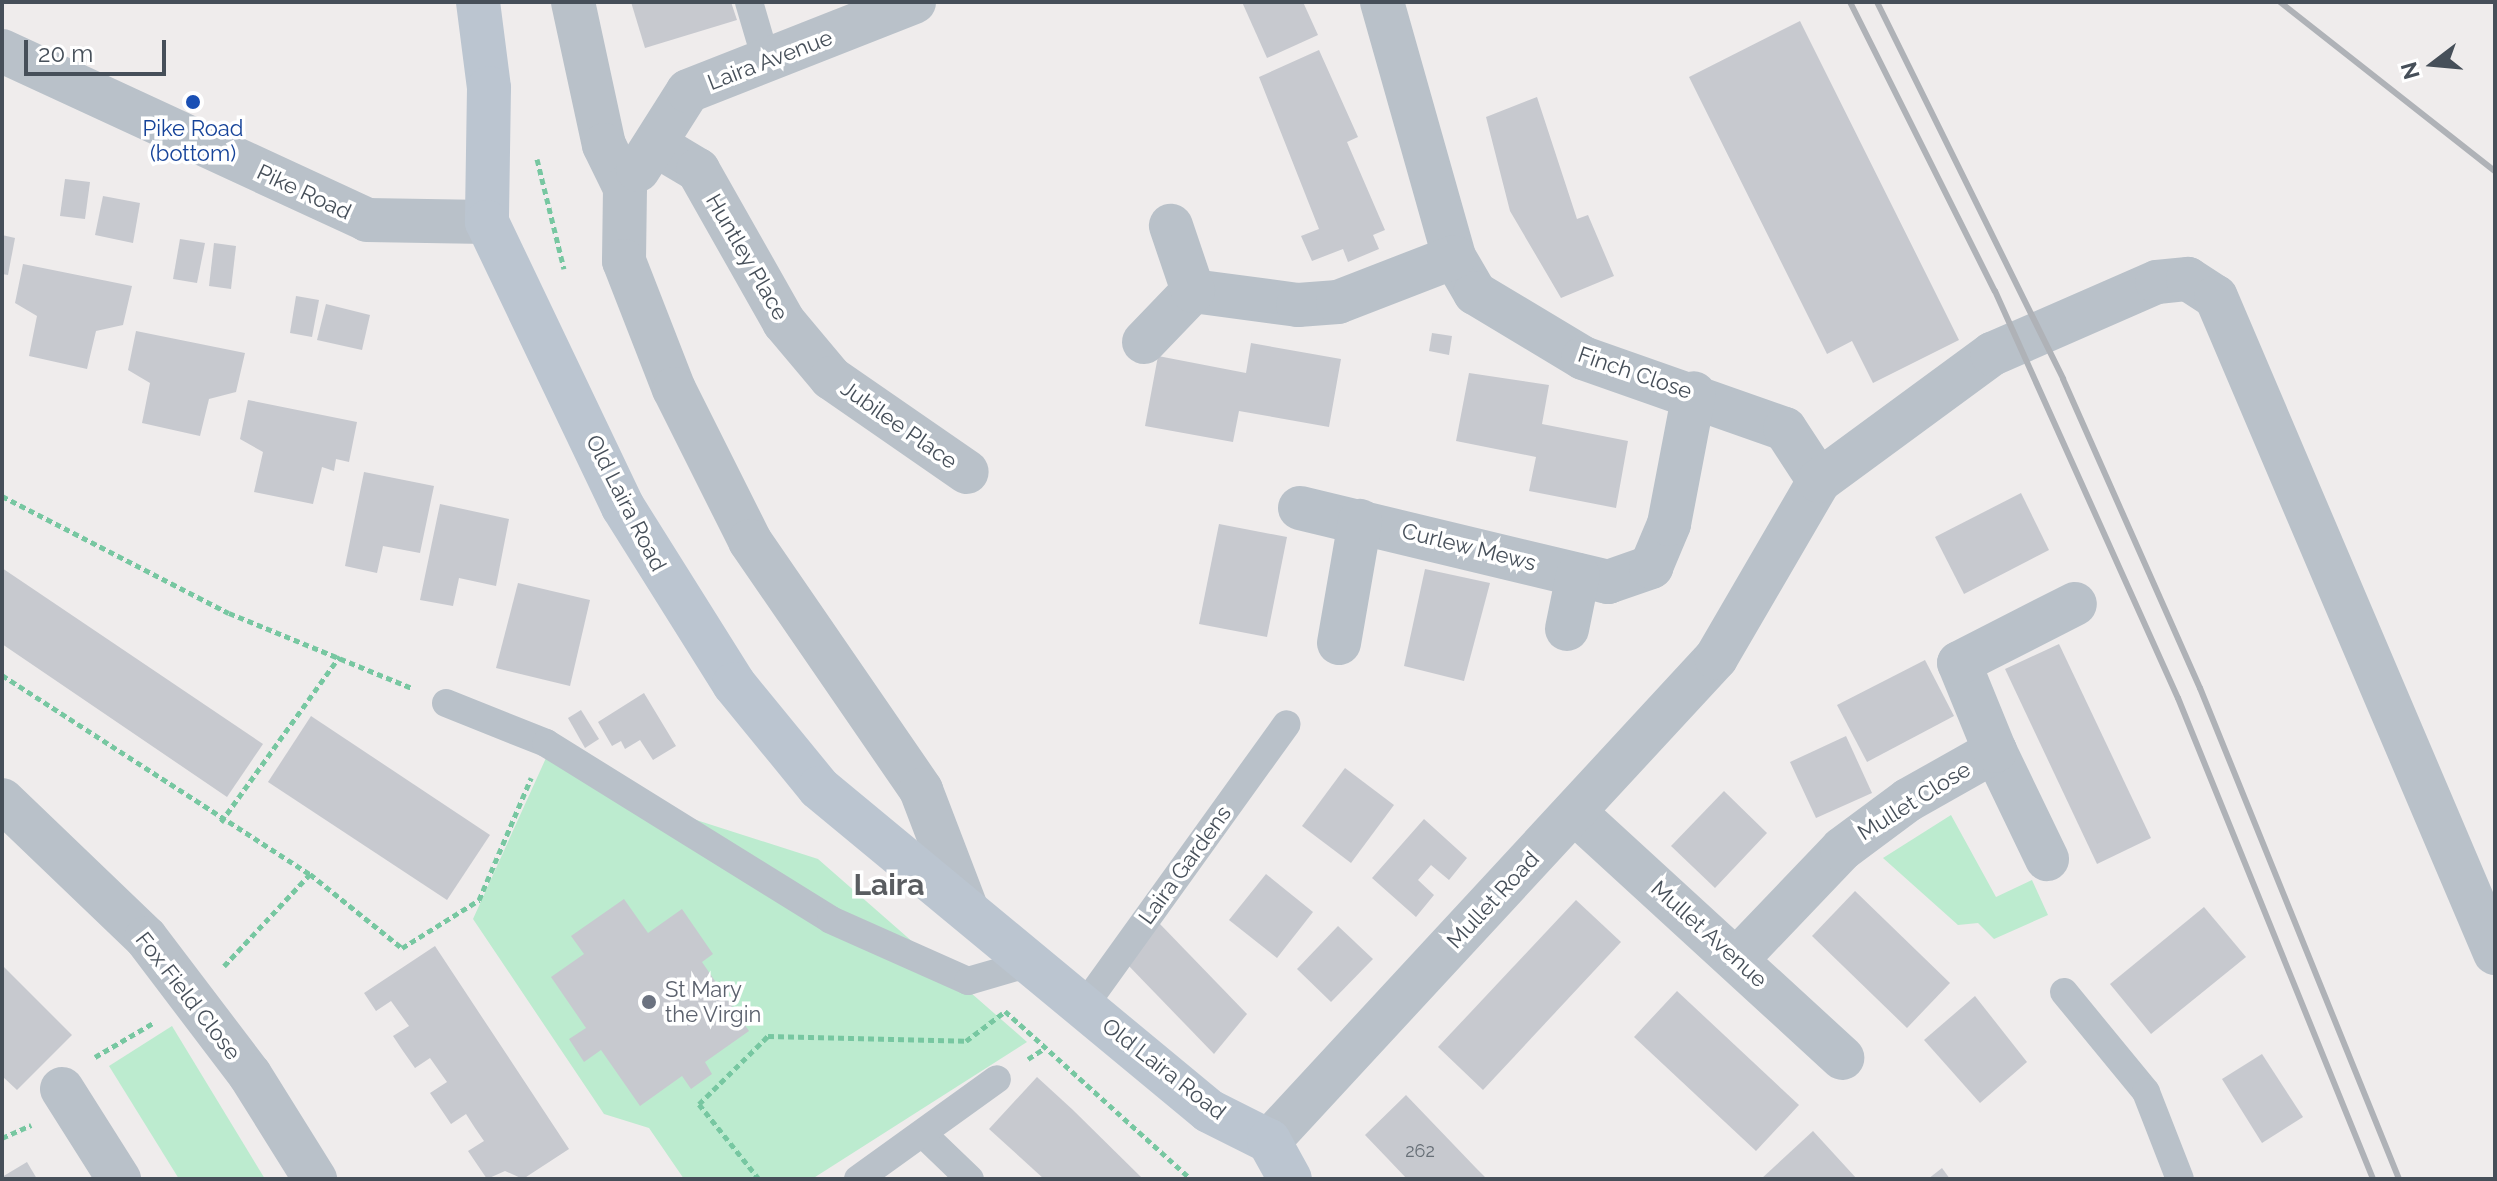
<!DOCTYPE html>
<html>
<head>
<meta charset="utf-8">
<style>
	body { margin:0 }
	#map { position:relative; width:2497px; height:1181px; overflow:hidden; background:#efecec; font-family:Raleway,sans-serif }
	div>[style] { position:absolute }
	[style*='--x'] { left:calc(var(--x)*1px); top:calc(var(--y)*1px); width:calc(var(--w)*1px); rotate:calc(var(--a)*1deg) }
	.green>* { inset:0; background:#bcebcf }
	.building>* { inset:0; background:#c7c9cf }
	.path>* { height:5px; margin-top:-2.5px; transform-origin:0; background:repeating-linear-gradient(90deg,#77c7a1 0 6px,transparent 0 10px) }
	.lane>* { height:28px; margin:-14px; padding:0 14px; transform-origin:14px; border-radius:14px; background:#b9c1c9 }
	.street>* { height:44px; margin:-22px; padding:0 22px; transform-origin:22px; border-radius:22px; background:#b9c1c9 }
	.secondary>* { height:44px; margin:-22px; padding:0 22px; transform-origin:22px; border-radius:22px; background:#bbc5d0 }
	.rail>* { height:6px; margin:-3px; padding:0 3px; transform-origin:3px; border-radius:3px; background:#afb2b7 }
	.dots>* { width:22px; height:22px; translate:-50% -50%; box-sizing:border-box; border:4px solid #fff; border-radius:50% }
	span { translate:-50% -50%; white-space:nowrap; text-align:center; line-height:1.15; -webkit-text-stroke:7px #fff; paint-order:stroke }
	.number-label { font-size:18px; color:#666e76 }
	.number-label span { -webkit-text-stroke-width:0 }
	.street-label { font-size:22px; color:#464f59 }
	.transit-label { font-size:22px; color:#164399 }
	.worship-label { font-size:22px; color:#5b616d }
	.left { translate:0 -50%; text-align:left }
	.district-label { font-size:30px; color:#5a5d61; font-weight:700 }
	.frame { position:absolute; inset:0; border:4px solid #464f59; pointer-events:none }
	.north { position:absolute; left:2393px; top:24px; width:80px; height:80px; -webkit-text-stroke:6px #fff; paint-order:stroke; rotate:254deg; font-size:22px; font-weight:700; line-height:32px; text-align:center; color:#464f59 }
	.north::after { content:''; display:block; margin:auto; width:28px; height:36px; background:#464f59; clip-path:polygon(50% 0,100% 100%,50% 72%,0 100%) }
	.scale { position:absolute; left:24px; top:40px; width:142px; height:36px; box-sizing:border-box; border:4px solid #464f59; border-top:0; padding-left:10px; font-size:24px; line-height:28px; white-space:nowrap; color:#464f59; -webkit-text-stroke:6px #fff; paint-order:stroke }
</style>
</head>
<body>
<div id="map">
	<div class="green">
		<div style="clip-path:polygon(546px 758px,690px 818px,818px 859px,1027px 1042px,812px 1179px,684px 1179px,649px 1128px,604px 1114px,473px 919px)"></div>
		<div style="clip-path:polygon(1951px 815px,1996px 897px,2032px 880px,2048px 915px,1994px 939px,1978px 923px,1958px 925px,1883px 858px)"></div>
		<div style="clip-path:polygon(172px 1026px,265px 1179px,179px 1179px,109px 1066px)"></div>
	</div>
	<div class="building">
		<div style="clip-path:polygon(631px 2px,731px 2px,737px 20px,645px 48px)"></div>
		<div style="clip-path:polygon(1242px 2px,1303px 2px,1318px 35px,1267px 58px)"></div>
		<div style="clip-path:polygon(1800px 21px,1959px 340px,1873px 383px,1852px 341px,1827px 354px,1689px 77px)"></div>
		<div style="clip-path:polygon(1319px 50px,1358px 137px,1347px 142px,1385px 230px,1373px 235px,1379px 249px,1348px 262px,1343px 249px,1312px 261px,1301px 236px,1319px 229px,1259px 77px)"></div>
		<div style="clip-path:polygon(1537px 97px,1577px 219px,1588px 215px,1614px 276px,1561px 298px,1510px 211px,1486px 117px)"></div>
		<div style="clip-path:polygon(65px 179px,90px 182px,85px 219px,60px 216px)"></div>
		<div style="clip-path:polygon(103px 196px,140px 203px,133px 243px,95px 235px)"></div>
		<div style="clip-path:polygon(2px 235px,15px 238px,8px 275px,2px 274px)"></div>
		<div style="clip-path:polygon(180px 239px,205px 243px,197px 283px,173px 279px)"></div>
		<div style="clip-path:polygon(214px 243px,236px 246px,231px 289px,209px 286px)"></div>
		<div style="clip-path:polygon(23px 264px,132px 286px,123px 325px,96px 331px,87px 369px,29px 356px,37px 316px,15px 303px)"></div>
		<div style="clip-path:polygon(296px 296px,319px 300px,312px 337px,290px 333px)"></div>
		<div style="clip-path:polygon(326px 304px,370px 315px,362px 350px,317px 340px)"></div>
		<div style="clip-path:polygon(136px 331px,245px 353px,236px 392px,209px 399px,200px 436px,142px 423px,150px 383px,128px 370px)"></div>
		<div style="clip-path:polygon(1432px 333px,1452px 336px,1449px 355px,1429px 351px)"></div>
		<div style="clip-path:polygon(1251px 343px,1341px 359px,1329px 427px,1239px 411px,1233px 442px,1145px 426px,1158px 356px,1246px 373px)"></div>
		<div style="clip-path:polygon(1469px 373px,1549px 385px,1542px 424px,1628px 441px,1616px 508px,1529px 491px,1536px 457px,1456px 441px)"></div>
		<div style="clip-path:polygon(248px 400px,357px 422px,349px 462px,336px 459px,334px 471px,322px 467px,313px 504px,254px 492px,263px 452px,240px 439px)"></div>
		<div style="clip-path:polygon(364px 472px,434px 486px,420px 553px,383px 546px,377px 573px,345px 566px)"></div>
		<div style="clip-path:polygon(2021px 493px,2049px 550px,1964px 594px,1935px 537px)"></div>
		<div style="clip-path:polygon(440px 504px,509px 519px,496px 586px,459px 578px,453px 606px,420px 600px)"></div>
		<div style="clip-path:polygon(1219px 524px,1287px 537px,1267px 637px,1199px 624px)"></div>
		<div style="clip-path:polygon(2px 568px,263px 744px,227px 797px,2px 644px)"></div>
		<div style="clip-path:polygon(1425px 569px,1490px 583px,1464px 681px,1404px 666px)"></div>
		<div style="clip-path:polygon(518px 583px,590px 600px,570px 686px,496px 668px)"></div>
		<div style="clip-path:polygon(2059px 644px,2151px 838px,2097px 864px,2005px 669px)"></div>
		<div style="clip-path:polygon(1925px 660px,1954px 716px,1867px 762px,1837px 705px)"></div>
		<div style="clip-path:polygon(644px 693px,676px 746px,653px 760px,640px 740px,625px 749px,621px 741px,612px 746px,598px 722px)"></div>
		<div style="clip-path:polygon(581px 710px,599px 739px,585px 748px,568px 718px)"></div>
		<div style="clip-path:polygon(311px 716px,490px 835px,447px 900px,268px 782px)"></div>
		<div style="clip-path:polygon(1846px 736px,1872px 793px,1816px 818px,1790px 762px)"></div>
		<div style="clip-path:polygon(1345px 768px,1394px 805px,1351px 863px,1302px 826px)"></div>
		<div style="clip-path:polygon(1724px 791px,1767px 833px,1715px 888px,1671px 846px)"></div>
		<div style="clip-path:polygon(1424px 819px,1467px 858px,1449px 880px,1431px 865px,1418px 880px,1434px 895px,1416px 917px,1372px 878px)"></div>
		<div style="clip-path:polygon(1266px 874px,1313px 912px,1277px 958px,1229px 920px)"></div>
		<div style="clip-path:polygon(1855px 891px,1950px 983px,1907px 1028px,1812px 936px)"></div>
		<div style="clip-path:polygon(624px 899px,648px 933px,682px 909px,713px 954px,702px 962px,749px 1031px,705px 1062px,712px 1074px,691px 1089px,682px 1076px,640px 1106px,601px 1050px,584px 1062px,569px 1039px,586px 1028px,551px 977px,584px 954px,571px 936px)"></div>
		<div style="clip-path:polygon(1576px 900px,1621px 942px,1483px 1090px,1438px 1047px)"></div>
		<div style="clip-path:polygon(2204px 907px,2246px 957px,2151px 1034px,2110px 984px)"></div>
		<div style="clip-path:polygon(1159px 923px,1247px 1014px,1214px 1054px,1126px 963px)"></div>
		<div style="clip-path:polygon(1338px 926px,1373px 959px,1331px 1002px,1297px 969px)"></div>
		<div style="clip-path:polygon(435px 946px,569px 1149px,523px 1179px,505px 1171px,487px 1179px,468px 1151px,484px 1141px,475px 1128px,466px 1114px,451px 1124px,430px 1093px,447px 1082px,430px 1058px,415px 1068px,403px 1051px,393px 1036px,409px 1026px,391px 1001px,376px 1011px,364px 993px)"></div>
		<div style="clip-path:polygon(2px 965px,72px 1035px,17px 1090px,2px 1076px)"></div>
		<div style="clip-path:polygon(1677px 991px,1799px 1105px,1756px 1151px,1634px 1037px)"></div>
		<div style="clip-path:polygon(1975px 996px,2027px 1062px,1980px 1103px,1924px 1040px)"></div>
		<div style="clip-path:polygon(2262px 1054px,2303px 1117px,2262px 1143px,2222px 1079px)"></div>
		<div style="clip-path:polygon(1037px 1077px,1073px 1110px,1143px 1179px,1044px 1179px,989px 1129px)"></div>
		<div style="clip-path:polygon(1406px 1095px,1476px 1168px,1487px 1179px,1407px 1179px,1388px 1159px,1365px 1135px)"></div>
		<div style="clip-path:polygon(1813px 1131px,1857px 1179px,1761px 1179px)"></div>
		<div style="clip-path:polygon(27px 1162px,37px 1179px,2px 1179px,2px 1177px)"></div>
		<div style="clip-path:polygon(1942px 1168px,1950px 1179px,1928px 1179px)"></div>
	</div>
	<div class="path">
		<div style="--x:537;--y:159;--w:113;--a:76.2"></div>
		<div style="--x:2;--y:496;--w:255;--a:27.3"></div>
		<div style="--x:229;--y:613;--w:198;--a:22.3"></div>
		<div style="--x:2;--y:675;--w:367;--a:32.9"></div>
		<div style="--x:310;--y:874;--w:118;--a:38.8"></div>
		<div style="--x:402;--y:948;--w:91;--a:-31.9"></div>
		<div style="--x:479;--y:900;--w:133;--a:-66.9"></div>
		<div style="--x:221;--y:822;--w:204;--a:-54.4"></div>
		<div style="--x:224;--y:966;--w:126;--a:-46.9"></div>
		<div style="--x:1005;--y:1011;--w:251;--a:42.1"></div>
		<div style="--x:95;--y:1057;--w:69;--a:-30.3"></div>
		<div style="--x:1028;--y:1059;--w:20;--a:-33"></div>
		<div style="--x:2;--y:1138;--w:32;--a:-24"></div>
		<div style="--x:759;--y:1179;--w:96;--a:-128.7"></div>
		<div style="--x:699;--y:1104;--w:97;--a:-44.6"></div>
		<div style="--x:768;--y:1036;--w:198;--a:1.4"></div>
		<div style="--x:966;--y:1041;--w:46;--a:-37.1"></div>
	</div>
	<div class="lane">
		<div style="--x:749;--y:2;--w:64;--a:73.6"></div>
		<div style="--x:446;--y:703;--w:108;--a:21.8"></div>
		<div style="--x:546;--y:743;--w:335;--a:31.8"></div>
		<div style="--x:831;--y:920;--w:150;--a:24"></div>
		<div style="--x:968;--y:981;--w:65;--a:-16.2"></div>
		<div style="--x:2064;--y:992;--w:129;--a:50.6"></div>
		<div style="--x:2146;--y:1092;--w:93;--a:68.7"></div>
		<div style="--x:1084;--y:1006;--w:347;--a:-54.3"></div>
		<div style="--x:923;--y:1134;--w:65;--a:43.8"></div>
		<div style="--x:858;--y:1179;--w:171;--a:-35.7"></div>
	</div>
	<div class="street">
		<div style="--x:573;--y:2;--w:146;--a:77.8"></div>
		<div style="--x:604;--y:145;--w:48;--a:64"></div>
		<div style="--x:625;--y:188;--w:73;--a:90.8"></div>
		<div style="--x:624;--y:261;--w:137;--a:68.7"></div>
		<div style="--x:674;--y:389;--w:170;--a:63.4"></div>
		<div style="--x:750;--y:541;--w:302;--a:55.5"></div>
		<div style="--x:921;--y:790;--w:126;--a:69.1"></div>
		<div style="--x:1382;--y:2;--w:265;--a:74.2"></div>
		<div style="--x:1454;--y:257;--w:42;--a:59.7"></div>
		<div style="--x:1475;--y:293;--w:126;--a:31"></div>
		<div style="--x:1583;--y:358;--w:214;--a:19.4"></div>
		<div style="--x:1785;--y:429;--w:62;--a:56.8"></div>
		<div style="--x:2;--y:51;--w:402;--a:24.8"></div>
		<div style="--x:367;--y:220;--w:120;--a:1"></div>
		<div style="--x:656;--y:145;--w:49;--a:30.8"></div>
		<div style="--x:698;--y:170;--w:175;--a:60.5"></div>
		<div style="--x:784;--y:322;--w:73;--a:50"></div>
		<div style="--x:831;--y:378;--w:165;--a:34.7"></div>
		<div style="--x:638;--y:170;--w:93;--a:-57.7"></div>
		<div style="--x:688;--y:91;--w:243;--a:-21.5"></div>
		<div style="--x:1193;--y:291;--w:106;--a:7.6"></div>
		<div style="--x:1298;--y:305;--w:40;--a:-4.3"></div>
		<div style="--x:1338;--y:302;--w:124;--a:-21.2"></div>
		<div style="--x:1144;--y:342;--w:71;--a:-46.1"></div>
		<div style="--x:1193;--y:291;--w:69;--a:-108.7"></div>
		<div style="--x:1300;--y:508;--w:317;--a:13.5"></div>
		<div style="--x:1608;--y:582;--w:46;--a:-19.2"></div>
		<div style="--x:1651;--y:567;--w:47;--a:-67.3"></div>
		<div style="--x:1669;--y:524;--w:133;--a:-79.2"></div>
		<div style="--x:1567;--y:629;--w:55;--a:-78.5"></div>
		<div style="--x:1339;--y:643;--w:124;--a:-80.2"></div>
		<div style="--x:1995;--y:751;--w:120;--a:64.3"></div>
		<div style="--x:2;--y:800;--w:199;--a:43.8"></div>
		<div style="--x:146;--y:938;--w:172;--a:52.8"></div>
		<div style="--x:250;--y:1075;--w:123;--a:58"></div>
		<div style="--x:1574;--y:812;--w:364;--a:42.5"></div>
		<div style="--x:1737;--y:959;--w:152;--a:-46.3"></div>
		<div style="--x:1842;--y:849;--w:82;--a:-36.6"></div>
		<div style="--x:1908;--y:800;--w:100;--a:-29.4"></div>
		<div style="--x:1995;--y:751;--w:95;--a:-112.2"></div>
		<div style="--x:1959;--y:663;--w:130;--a:-27"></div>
		<div style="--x:62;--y:1089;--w:107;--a:57.7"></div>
		<div style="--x:1269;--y:1141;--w:658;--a:-47.22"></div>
		<div style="--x:1716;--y:658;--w:205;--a:-59.8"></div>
		<div style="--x:1819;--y:481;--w:215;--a:-36.3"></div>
		<div style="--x:1992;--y:354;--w:180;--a:-23.6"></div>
		<div style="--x:2157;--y:282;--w:31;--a:-6"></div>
		<div style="--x:2188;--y:279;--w:33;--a:33"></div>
		<div style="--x:2216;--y:297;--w:713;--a:66.96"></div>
	</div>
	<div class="secondary">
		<div style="--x:478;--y:2;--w:87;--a:82.7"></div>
		<div style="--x:489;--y:88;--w:134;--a:90.9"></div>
		<div style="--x:487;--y:222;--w:316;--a:64.5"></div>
		<div style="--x:623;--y:507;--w:209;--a:57.9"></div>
		<div style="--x:734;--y:684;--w:134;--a:50.7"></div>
		<div style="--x:819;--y:788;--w:506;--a:39.63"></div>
		<div style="--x:1209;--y:1111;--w:67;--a:26.6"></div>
		<div style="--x:1269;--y:1141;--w:43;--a:61.1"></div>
	</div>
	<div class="rail">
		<div style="--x:1850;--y:2;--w:323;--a:63.4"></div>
		<div style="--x:1995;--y:291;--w:446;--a:65.8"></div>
		<div style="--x:2178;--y:698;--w:519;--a:67.93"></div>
		<div style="--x:1877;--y:2;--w:420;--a:63.7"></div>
		<div style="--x:2063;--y:379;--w:338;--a:66.1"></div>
		<div style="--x:2200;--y:688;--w:530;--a:67.94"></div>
		<div style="--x:2280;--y:2;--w:273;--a:38.2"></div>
	</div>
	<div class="dots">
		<div style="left:193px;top:102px;background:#1a4fb4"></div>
		<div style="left:649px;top:1002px;background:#6b7280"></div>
	</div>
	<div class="number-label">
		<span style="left:1420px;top:1151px">262</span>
	</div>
	<div class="street-label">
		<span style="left:770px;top:60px;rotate:-21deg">Laira Avenue</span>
		<span style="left:304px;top:192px;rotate:25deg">Pike Road</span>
		<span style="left:747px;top:257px;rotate:60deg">Huntley Place</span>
		<span style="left:1635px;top:373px;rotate:19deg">Finch Close</span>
		<span style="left:899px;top:425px;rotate:35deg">Jubilee Place</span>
		<span style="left:626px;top:503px;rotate:63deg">Old Laira Road</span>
		<span style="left:1469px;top:547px;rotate:14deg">Curlew Mews</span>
		<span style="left:1914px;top:801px;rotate:-32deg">Mullet Close</span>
		<span style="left:1185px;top:865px;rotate:-54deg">Laira Gardens</span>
		<span style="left:1493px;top:900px;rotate:-47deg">Mullet Road</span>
		<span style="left:1709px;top:934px;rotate:42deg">Mullet Avenue</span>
		<span style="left:188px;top:996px;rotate:52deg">Fox Field Close</span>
		<span style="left:1164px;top:1069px;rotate:38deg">Old Laira Road</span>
	</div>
	<div class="transit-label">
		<span style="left:193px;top:141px">Pike Road<br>(bottom)</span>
	</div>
	<div class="worship-label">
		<span class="left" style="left:665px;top:1002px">St Mary<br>the Virgin</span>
	</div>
	<div class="district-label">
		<span style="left:889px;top:885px">Laira</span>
	</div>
	<div class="frame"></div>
	<div class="north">N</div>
	<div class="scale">20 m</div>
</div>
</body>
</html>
